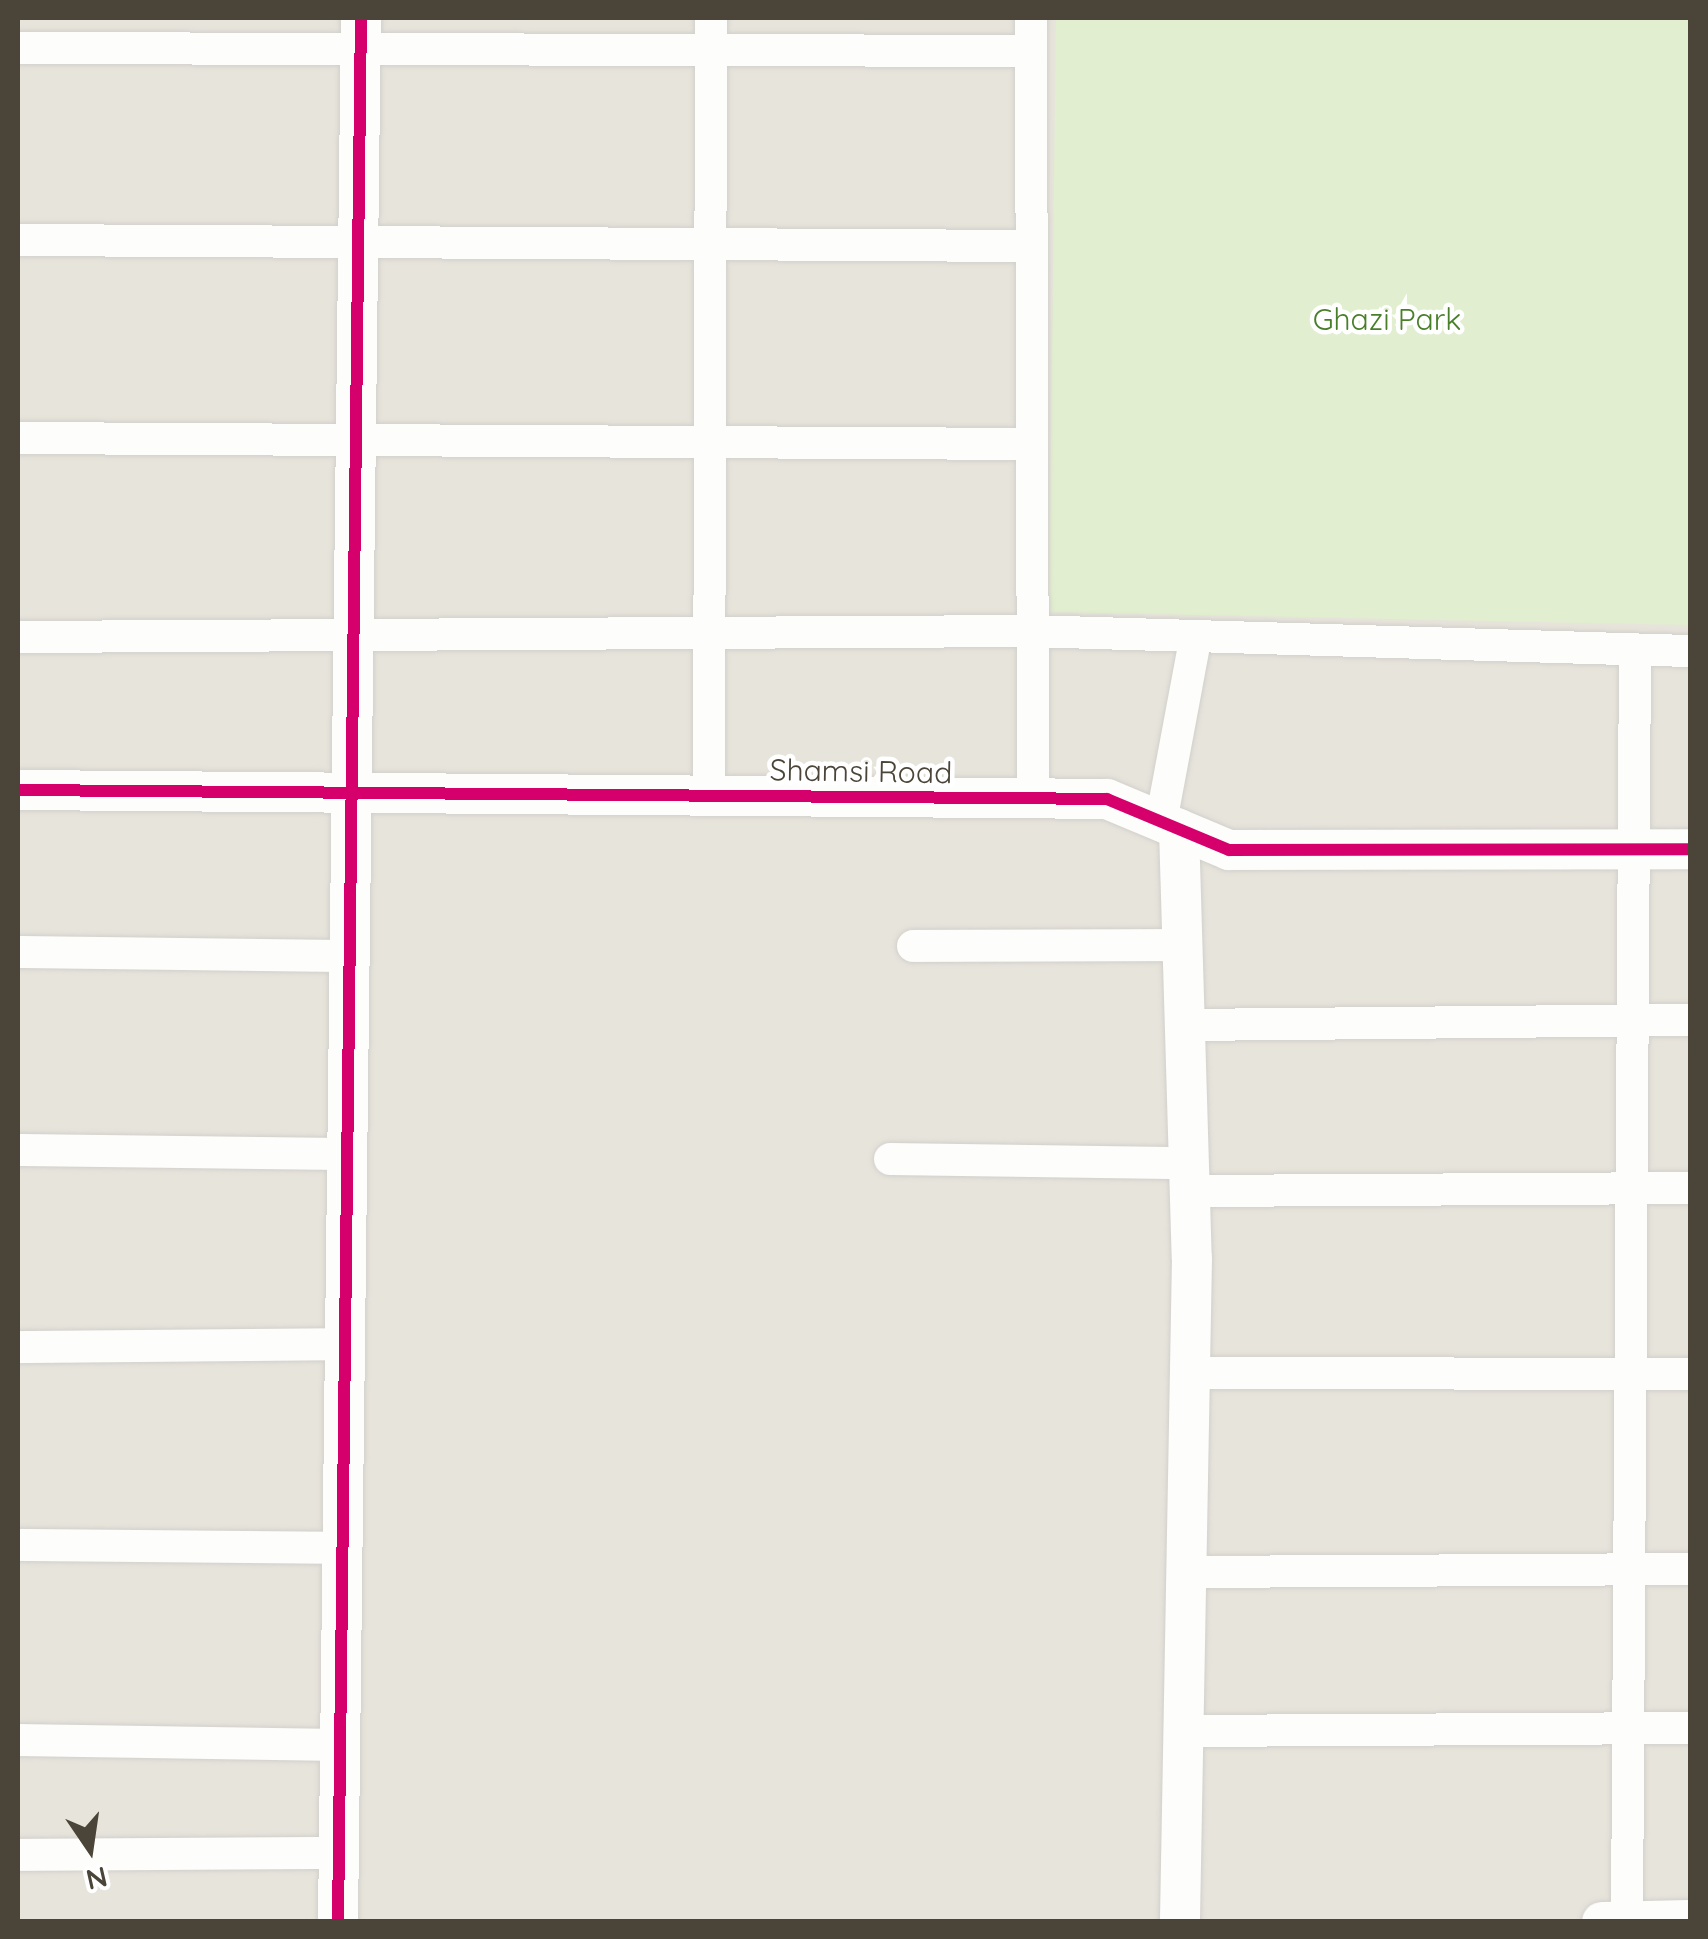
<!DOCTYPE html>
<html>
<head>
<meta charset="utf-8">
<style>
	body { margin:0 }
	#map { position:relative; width:1708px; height:1939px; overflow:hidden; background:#f4f2ee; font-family:Quicksand,sans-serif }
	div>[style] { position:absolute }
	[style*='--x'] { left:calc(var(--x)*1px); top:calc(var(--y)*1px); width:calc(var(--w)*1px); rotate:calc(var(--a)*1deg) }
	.residential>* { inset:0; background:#e7e4dc }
	.green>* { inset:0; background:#e1eecf }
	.roads { filter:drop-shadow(0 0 2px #d2d0cb) drop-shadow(0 0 2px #d2d0cb) }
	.minor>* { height:32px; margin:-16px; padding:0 16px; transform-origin:16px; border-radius:16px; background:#fdfdfc }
	.tertiary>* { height:40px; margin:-20px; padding:0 20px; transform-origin:20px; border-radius:20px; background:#fdfdfc }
	.cycleway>* { height:12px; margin:-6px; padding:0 6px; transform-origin:6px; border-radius:6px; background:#d6006c }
	span { translate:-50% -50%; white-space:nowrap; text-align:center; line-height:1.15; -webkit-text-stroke:9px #fff; paint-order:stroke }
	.park-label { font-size:30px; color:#4a7f2a }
	.street-label { font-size:30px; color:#4b4439 }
	.frame { position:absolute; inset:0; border:20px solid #4b4439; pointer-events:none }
	.north { position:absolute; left:40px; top:1799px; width:100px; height:100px; -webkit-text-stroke:8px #fff; paint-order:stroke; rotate:167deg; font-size:28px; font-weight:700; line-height:40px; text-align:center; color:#4b4439 }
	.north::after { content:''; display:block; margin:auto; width:35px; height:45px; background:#4b4439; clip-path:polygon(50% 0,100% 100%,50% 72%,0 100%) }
</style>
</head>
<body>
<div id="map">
	<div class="residential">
		<div style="clip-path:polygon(18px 18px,1690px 18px,1690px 1921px,18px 1921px)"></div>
	</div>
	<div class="green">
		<div style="clip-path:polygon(1056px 18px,1690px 18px,1690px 625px,1049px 612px)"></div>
	</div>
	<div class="roads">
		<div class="minor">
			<div style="--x:1031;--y:18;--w:779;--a:89.85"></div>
			<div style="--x:18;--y:48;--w:1012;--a:0.17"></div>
			<div style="--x:18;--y:240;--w:1011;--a:0.34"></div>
			<div style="--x:18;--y:438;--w:1011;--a:0.34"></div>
			<div style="--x:18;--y:637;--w:1012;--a:-0.34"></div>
			<div style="--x:1030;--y:631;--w:660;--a:1.74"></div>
			<div style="--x:709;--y:794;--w:776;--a:-89.85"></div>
			<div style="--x:1161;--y:822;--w:184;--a:-79.4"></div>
			<div style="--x:913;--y:946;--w:269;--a:-0.2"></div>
			<div style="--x:18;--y:952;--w:327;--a:0.7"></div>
			<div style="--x:1185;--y:1025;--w:505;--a:-0.57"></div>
			<div style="--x:18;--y:1150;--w:326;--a:0.7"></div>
			<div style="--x:890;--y:1159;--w:299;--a:0.8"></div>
			<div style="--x:1190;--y:1191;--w:500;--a:-0.34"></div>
			<div style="--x:18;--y:1347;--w:325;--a:-0.5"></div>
			<div style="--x:1190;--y:1373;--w:500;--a:0.11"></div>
			<div style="--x:18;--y:1545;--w:322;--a:0.5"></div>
			<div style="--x:1186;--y:1572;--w:504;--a:-0.34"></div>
			<div style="--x:1183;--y:1731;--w:507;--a:-0.34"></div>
			<div style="--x:18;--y:1740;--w:321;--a:0.9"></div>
			<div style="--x:18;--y:1855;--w:320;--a:-0.4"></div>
			<div style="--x:1627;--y:1921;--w:1271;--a:-89.64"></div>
		</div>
		<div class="tertiary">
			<div style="--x:18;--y:790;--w:1089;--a:0.47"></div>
			<div style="--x:1107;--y:799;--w:132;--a:22.7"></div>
			<div style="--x:1229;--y:850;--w:461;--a:-0.1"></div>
			<div style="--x:1179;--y:829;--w:429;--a:88.3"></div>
			<div style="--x:1192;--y:1258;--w:664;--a:91.04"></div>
			<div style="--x:338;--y:1922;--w:1904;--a:-89.31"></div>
			<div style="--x:1602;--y:1922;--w:88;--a:-1.3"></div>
		</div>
	</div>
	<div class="cycleway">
		<div style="--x:18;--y:790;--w:1089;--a:0.47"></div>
		<div style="--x:1107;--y:799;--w:132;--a:22.7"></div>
		<div style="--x:1229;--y:850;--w:461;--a:-0.1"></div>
		<div style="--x:338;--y:1922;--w:1904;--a:-89.31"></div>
	</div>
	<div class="park-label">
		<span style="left:1387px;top:319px">Ghazi Park</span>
	</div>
	<div class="street-label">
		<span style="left:861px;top:771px;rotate:1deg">Shamsi Road</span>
	</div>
	<div class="frame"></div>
	<div class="north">N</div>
</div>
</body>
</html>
